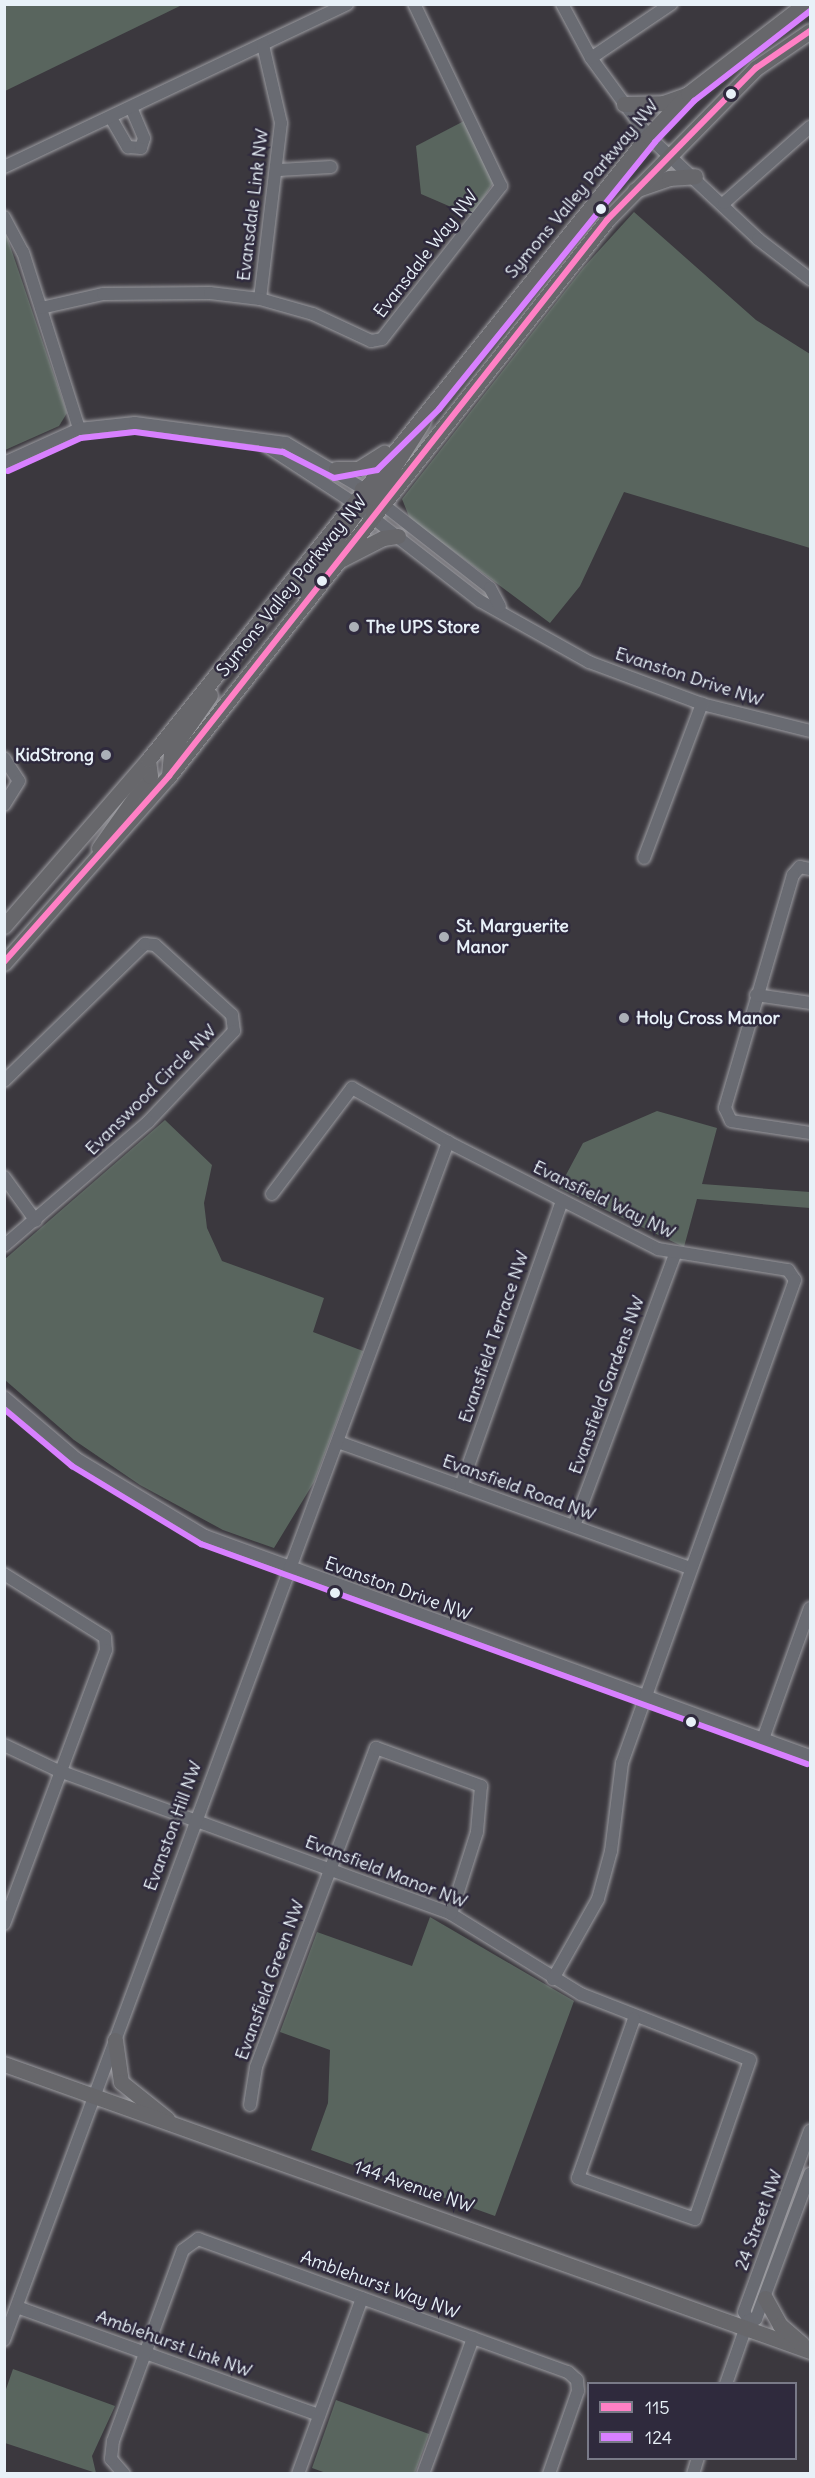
<!DOCTYPE html>
<html>
<head>
<meta charset="utf-8">
<style>
	body { margin:0 }
	#map { position:relative; width:815px; height:2478px; overflow:hidden; background:#3b383e; font-family:Delius,sans-serif }
	div>[style] { position:absolute }
	[style*='--x'] { left:calc(var(--x)*1px); top:calc(var(--y)*1px); width:calc(var(--w)*1px); rotate:calc(var(--a)*1deg) }
	.green>* { inset:0; background:#59655e }
	.roads { filter:drop-shadow(0 0 2px #9d9da2) drop-shadow(0 0 2px #9d9da2) }
	.minor>* { height:12px; margin:-6px; padding:0 6px; transform-origin:6px; border-radius:6px; background:#696b72 }
	.major>* { height:15px; margin:-7.5px; padding:0 7.5px; transform-origin:7.5px; border-radius:7.5px; background:#67676b }
	.bus-1>* { height:6px; margin:-3px; padding:0 3px; transform-origin:3px; border-radius:3px; background:#ff80c5 }
	.bus-2>* { height:6px; margin:-3px; padding:0 3px; transform-origin:3px; border-radius:3px; background:#d880ff }
	.dots>* { width:16px; height:16px; translate:-50% -50%; box-sizing:border-box; border:3px solid #2f2a3d; border-radius:50% }
	span { translate:-50% -50%; white-space:nowrap; text-align:center; line-height:1.15; -webkit-text-stroke:5px #2f2a3d; paint-order:stroke }
	.street-label { font-size:18px; color:#e8f1f8 }
	.poi-label { font-size:18px; color:#e8f1f8; font-weight:700 }
	.left { translate:0 -50%; text-align:left }
	.right { translate:-100% -50%; text-align:right }
	.frame { position:absolute; inset:0; border:6px solid #e8f1f8; pointer-events:none }
	.legend { position:absolute; left:587px; top:2382px; width:210px; height:78px; box-sizing:border-box; background:#2f2a3d; border:2px solid #797a88; margin:0; padding:8px 10px; list-style:none; font-size:18px; color:#e8f1f8 }
	.legend li { display:flex; align-items:center; gap:12px; height:30px }
	.legend b { width:30px; border:2px solid #797a88 }
</style>
</head>
<body>
<div id="map">
	<div class="green">
		<div style="clip-path:polygon(5px 4px,182px 4px,182px 5px,5px 91px)"></div>
		<div style="clip-path:polygon(464px 121px,493px 183px,472px 216px,421px 194px,416px 146px)"></div>
		<div style="clip-path:polygon(634px 212px,756px 320px,810px 354px,810px 548px,624px 492px,580px 586px,550px 623px,410px 519px,402px 499px,583px 268px)"></div>
		<div style="clip-path:polygon(4px 228px,67px 413px,59px 426px,5px 450px)"></div>
		<div style="clip-path:polygon(657px 1111px,717px 1128px,702px 1184px,810px 1192px,810px 1208px,697px 1199px,684px 1247px,559px 1188px,583px 1143px)"></div>
		<div style="clip-path:polygon(165px 1120px,212px 1165px,204px 1203px,207px 1228px,222px 1261px,324px 1298px,313px 1332px,363px 1351px,314px 1482px,274px 1548px,223px 1530px,140px 1485px,74px 1440px,5px 1380px,5px 1259px)"></div>
		<div style="clip-path:polygon(430px 1917px,574px 2001px,495px 2216px,311px 2150px,328px 2103px,330px 2050px,280px 2032px,317px 1932px,412px 1966px)"></div>
		<div style="clip-path:polygon(13px 2369px,115px 2406px,92px 2456px,96px 2473px,5px 2443px,5px 2392px)"></div>
		<div style="clip-path:polygon(336px 2400px,429px 2434px,415px 2473px,326px 2473px,312px 2468px)"></div>
	</div>
	<div class="roads">
		<div class="minor">
			<div style="--x:562;--y:4;--w:61;--a:61.8"></div>
			<div style="--x:591;--y:58;--w:97;--a:53.8"></div>
			<div style="--x:648;--y:136;--w:151;--a:43.1"></div>
			<div style="--x:758;--y:239;--w:66;--a:37.6"></div>
			<div style="--x:591;--y:58;--w:97;--a:-34"></div>
			<div style="--x:111;--y:118;--w:34;--a:60"></div>
			<div style="--x:128;--y:147;--w:13;--a:4"></div>
			<div style="--x:141;--y:148;--w:10;--a:-73"></div>
			<div style="--x:144;--y:138;--w:33;--a:-113"></div>
			<div style="--x:4;--y:167;--w:380;--a:-25.4"></div>
			<div style="--x:279;--y:170;--w:52;--a:-3.3"></div>
			<div style="--x:724;--y:203;--w:115;--a:-41.5"></div>
			<div style="--x:4;--y:217;--w:40;--a:62"></div>
			<div style="--x:23;--y:252;--w:186;--a:72.4"></div>
			<div style="--x:260;--y:299;--w:177;--a:-83.2"></div>
			<div style="--x:281;--y:123;--w:80;--a:-103"></div>
			<div style="--x:41;--y:308;--w:64;--a:-12.7"></div>
			<div style="--x:103;--y:294;--w:107;--a:-0.5"></div>
			<div style="--x:210;--y:293;--w:50;--a:6.8"></div>
			<div style="--x:260;--y:299;--w:55;--a:15.8"></div>
			<div style="--x:313;--y:314;--w:64;--a:25"></div>
			<div style="--x:371;--y:341;--w:11;--a:-10"></div>
			<div style="--x:382;--y:339;--w:194;--a:-52.1"></div>
			<div style="--x:501;--y:186;--w:202;--a:-115.5"></div>
			<div style="--x:265;--y:445;--w:103;--a:33.1"></div>
			<div style="--x:351;--y:501;--w:163;--a:37.8"></div>
			<div style="--x:480;--y:601;--w:125;--a:29.2"></div>
			<div style="--x:589;--y:662;--w:121;--a:20.4"></div>
			<div style="--x:702;--y:704;--w:111;--a:14"></div>
			<div style="--x:4;--y:463;--w:82;--a:-24.4"></div>
			<div style="--x:79;--y:429;--w:56;--a:-6.1"></div>
			<div style="--x:135;--y:423;--w:152;--a:7.5"></div>
			<div style="--x:286;--y:443;--w:88;--a:30.6"></div>
			<div style="--x:362;--y:488;--w:162;--a:38"></div>
			<div style="--x:490;--y:588;--w:21;--a:62"></div>
			<div style="--x:4;--y:758;--w:27;--a:57"></div>
			<div style="--x:19;--y:781;--w:28;--a:122"></div>
			<div style="--x:644;--y:858;--w:165;--a:-69.4"></div>
			<div style="--x:810;--y:869;--w:10;--a:-169"></div>
			<div style="--x:800;--y:867;--w:11;--a:131"></div>
			<div style="--x:793;--y:875;--w:243;--a:106.3"></div>
			<div style="--x:725;--y:1108;--w:14;--a:65"></div>
			<div style="--x:731;--y:1121;--w:80;--a:8.6"></div>
			<div style="--x:756;--y:995;--w:55;--a:8.4"></div>
			<div style="--x:4;--y:1081;--w:197;--a:-44.2"></div>
			<div style="--x:145;--y:944;--w:10;--a:6"></div>
			<div style="--x:155;--y:945;--w:104;--a:42.3"></div>
			<div style="--x:232;--y:1015;--w:16;--a:83"></div>
			<div style="--x:234;--y:1031;--w:125;--a:133.4"></div>
			<div style="--x:148;--y:1122;--w:190;--a:139.3"></div>
			<div style="--x:4;--y:1177;--w:54;--a:54"></div>
			<div style="--x:272;--y:1194;--w:133;--a:-53"></div>
			<div style="--x:352;--y:1088;--w:110;--a:29.4"></div>
			<div style="--x:4;--y:1397;--w:96;--a:40.3"></div>
			<div style="--x:77;--y:1459;--w:149;--a:31"></div>
			<div style="--x:205;--y:1536;--w:644;--a:19.98"></div>
			<div style="--x:338;--y:1442;--w:373;--a:19.7"></div>
			<div style="--x:461;--y:1486;--w:303;--a:-70.5"></div>
			<div style="--x:574;--y:1526;--w:289;--a:-69.6"></div>
			<div style="--x:4;--y:1574;--w:119;--a:32"></div>
			<div style="--x:105;--y:1637;--w:13;--a:86"></div>
			<div style="--x:106;--y:1650;--w:292;--a:110.4"></div>
			<div style="--x:763;--y:1739;--w:139;--a:-70.3"></div>
			<div style="--x:4;--y:1745;--w:61;--a:25.3"></div>
			<div style="--x:59;--y:1771;--w:417;--a:20"></div>
			<div style="--x:451;--y:1914;--w:153;--a:31.6"></div>
			<div style="--x:581;--y:1994;--w:181;--a:21.3"></div>
			<div style="--x:750;--y:2060;--w:168;--a:109.1"></div>
			<div style="--x:695;--y:2219;--w:124;--a:-160.7"></div>
			<div style="--x:578;--y:2178;--w:169;--a:-70.6"></div>
			<div style="--x:250;--y:2105;--w:38;--a:-81"></div>
			<div style="--x:256;--y:2067;--w:341;--a:-69.4"></div>
			<div style="--x:376;--y:1748;--w:112;--a:19.9"></div>
			<div style="--x:481;--y:1786;--w:46;--a:95"></div>
			<div style="--x:477;--y:1832;--w:86;--a:107.6"></div>
			<div style="--x:17;--y:2307;--w:321;--a:19.7"></div>
			<div style="--x:749;--y:2320;--w:9;--a:-122"></div>
			<div style="--x:744;--y:2312;--w:193;--a:-70"></div>
			<div style="--x:749;--y:2320;--w:7;--a:-8"></div>
			<div style="--x:756;--y:2319;--w:155;--a:-69.6"></div>
			<div style="--x:4;--y:2340;--w:1278;--a:-69.66"></div>
			<div style="--x:448;--y:1142;--w:236;--a:27"></div>
			<div style="--x:658;--y:1249;--w:132;--a:9.2"></div>
			<div style="--x:788;--y:1270;--w:12;--a:55"></div>
			<div style="--x:795;--y:1280;--w:513;--a:109.71"></div>
			<div style="--x:622;--y:1763;--w:89;--a:97.1"></div>
			<div style="--x:611;--y:1851;--w:50;--a:105.2"></div>
			<div style="--x:598;--y:1899;--w:92;--a:119.4"></div>
			<div style="--x:726;--y:2384;--w:67;--a:-70.8"></div>
			<div style="--x:124;--y:2474;--w:20;--a:-131"></div>
			<div style="--x:111;--y:2459;--w:18;--a:-84"></div>
			<div style="--x:113;--y:2441;--w:203;--a:-69.9"></div>
			<div style="--x:183;--y:2250;--w:19;--a:-36"></div>
			<div style="--x:198;--y:2239;--w:393;--a:19.8"></div>
			<div style="--x:568;--y:2372;--w:12;--a:42"></div>
			<div style="--x:577;--y:2380;--w:11;--a:85"></div>
			<div style="--x:578;--y:2391;--w:88;--a:109.3"></div>
			<div style="--x:298;--y:2474;--w:187;--a:-70"></div>
			<div style="--x:423;--y:2474;--w:145;--a:-69.8"></div>
			<div style="--x:693;--y:2474;--w:17;--a:-73"></div>
		</div>
		<div class="major">
			<div style="--x:624;--y:104;--w:39;--a:-1"></div>
			<div style="--x:663;--y:103;--w:24;--a:-19"></div>
			<div style="--x:635;--y:190;--w:36;--a:-19"></div>
			<div style="--x:669;--y:178;--w:26;--a:-4"></div>
			<div style="--x:336;--y:469;--w:22;--a:0"></div>
			<div style="--x:358;--y:469;--w:31;--a:-32"></div>
			<div style="--x:373;--y:517;--w:19;--a:-87"></div>
			<div style="--x:374;--y:498;--w:91;--a:-57.5"></div>
			<div style="--x:342;--y:559;--w:46;--a:-27.1"></div>
			<div style="--x:383;--y:538;--w:15;--a:-8"></div>
			<div style="--x:301;--y:589;--w:101;--a:-54.3"></div>
			<div style="--x:360;--y:507;--w:18;--a:-84"></div>
			<div style="--x:169;--y:776;--w:25;--a:-85"></div>
			<div style="--x:171;--y:751;--w:68;--a:-55.1"></div>
			<div style="--x:99;--y:848;--w:88;--a:-54.7"></div>
			<div style="--x:150;--y:776;--w:16;--a:-97"></div>
			<div style="--x:4;--y:926;--w:220;--a:-49.1"></div>
			<div style="--x:148;--y:760;--w:800;--a:-51.3"></div>
			<div style="--x:648;--y:136;--w:58;--a:-46.4"></div>
			<div style="--x:688;--y:94;--w:148;--a:-37.6"></div>
			<div style="--x:4;--y:963;--w:249;--a:-48.6"></div>
			<div style="--x:169;--y:776;--w:708;--a:-51.77"></div>
			<div style="--x:607;--y:220;--w:213;--a:-45.6"></div>
			<div style="--x:756;--y:68;--w:65;--a:-34.4"></div>
			<div style="--x:115;--y:2040;--w:42;--a:81.9"></div>
			<div style="--x:121;--y:2082;--w:59;--a:38.8"></div>
			<div style="--x:4;--y:2064;--w:856;--a:19.6"></div>
			<div style="--x:765;--y:2298;--w:31;--a:61"></div>
			<div style="--x:780;--y:2325;--w:29;--a:41"></div>
		</div>
	</div>
	<div class="bus-1">
		<div style="--x:4;--y:962;--w:249;--a:-48.4"></div>
		<div style="--x:169;--y:776;--w:708;--a:-51.77"></div>
		<div style="--x:607;--y:220;--w:213;--a:-45.6"></div>
		<div style="--x:756;--y:68;--w:65;--a:-34.4"></div>
	</div>
	<div class="bus-2">
		<div style="--x:8;--y:471;--w:80;--a:-24.3"></div>
		<div style="--x:81;--y:438;--w:54;--a:-6.3"></div>
		<div style="--x:135;--y:432;--w:149;--a:7.7"></div>
		<div style="--x:283;--y:452;--w:57;--a:27"></div>
		<div style="--x:334;--y:478;--w:44;--a:-10.5"></div>
		<div style="--x:377;--y:470;--w:87;--a:-44.5"></div>
		<div style="--x:439;--y:409;--w:343;--a:-51"></div>
		<div style="--x:655;--y:142;--w:57;--a:-46.4"></div>
		<div style="--x:694;--y:101;--w:147;--a:-37.8"></div>
		<div style="--x:4;--y:1409;--w:89;--a:40"></div>
		<div style="--x:72;--y:1466;--w:151;--a:31.2"></div>
		<div style="--x:201;--y:1544;--w:645;--a:19.95"></div>
	</div>
	<div class="dots">
		<div style="left:731px;top:94px;background:#e8f1f8"></div>
		<div style="left:601px;top:209px;background:#e8f1f8"></div>
		<div style="left:322px;top:581px;background:#e8f1f8"></div>
		<div style="left:354px;top:627px;background:#abb0b7"></div>
		<div style="left:106px;top:755px;background:#abb0b7"></div>
		<div style="left:444px;top:937px;background:#abb0b7"></div>
		<div style="left:624px;top:1018px;background:#abb0b7"></div>
		<div style="left:335px;top:1593px;background:#e8f1f8"></div>
		<div style="left:691px;top:1722px;background:#e8f1f8"></div>
	</div>
	<div class="street-label">
		<span style="left:582px;top:189px;rotate:-50deg">Symons Valley Parkway NW</span>
		<span style="left:253px;top:205px;rotate:-83deg">Evansdale Link NW</span>
		<span style="left:426px;top:254px;rotate:-52deg">Evansdale Way NW</span>
		<span style="left:292px;top:586px;rotate:-51deg">Symons Valley Parkway NW</span>
		<span style="left:689px;top:677px;rotate:18deg">Evanston Drive NW</span>
		<span style="left:151px;top:1090px;rotate:-45deg">Evanswood Circle NW</span>
		<span style="left:604px;top:1200px;rotate:26deg">Evansfield Way NW</span>
		<span style="left:494px;top:1337px;rotate:-71deg">Evansfield Terrace NW</span>
		<span style="left:607px;top:1385px;rotate:-70deg">Evansfield Gardens NW</span>
		<span style="left:519px;top:1488px;rotate:20deg">Evansfield Road NW</span>
		<span style="left:398px;top:1589px;rotate:20deg">Evanston Drive NW</span>
		<span style="left:173px;top:1826px;rotate:-70deg">Evanston Hill NW</span>
		<span style="left:386px;top:1872px;rotate:21deg">Evansfield Manor NW</span>
		<span style="left:270px;top:1980px;rotate:-70deg">Evansfield Green NW</span>
		<span style="left:414px;top:2187px;rotate:19deg">144 Avenue NW</span>
		<span style="left:759px;top:2220px;rotate:-70deg">24 Street NW</span>
		<span style="left:380px;top:2285px;rotate:20deg">Amblehurst Way NW</span>
		<span style="left:174px;top:2344px;rotate:20deg">Amblehurst Link NW</span>
	</div>
	<div class="poi-label">
		<span class="left" style="left:366px;top:627px">The UPS Store</span>
		<span class="right" style="left:94px;top:755px">KidStrong</span>
		<span class="left" style="left:456px;top:937px">St. Marguerite<br>Manor</span>
		<span class="left" style="left:636px;top:1018px">Holy Cross Manor</span>
	</div>
	<div class="frame"></div>
	<ul class="legend">
	<li><b style="height:8px;background:#ff80c5"></b>115</li>
	<li><b style="height:8px;background:#d880ff"></b>124</li>
	</ul>
</div>
</body>
</html>
